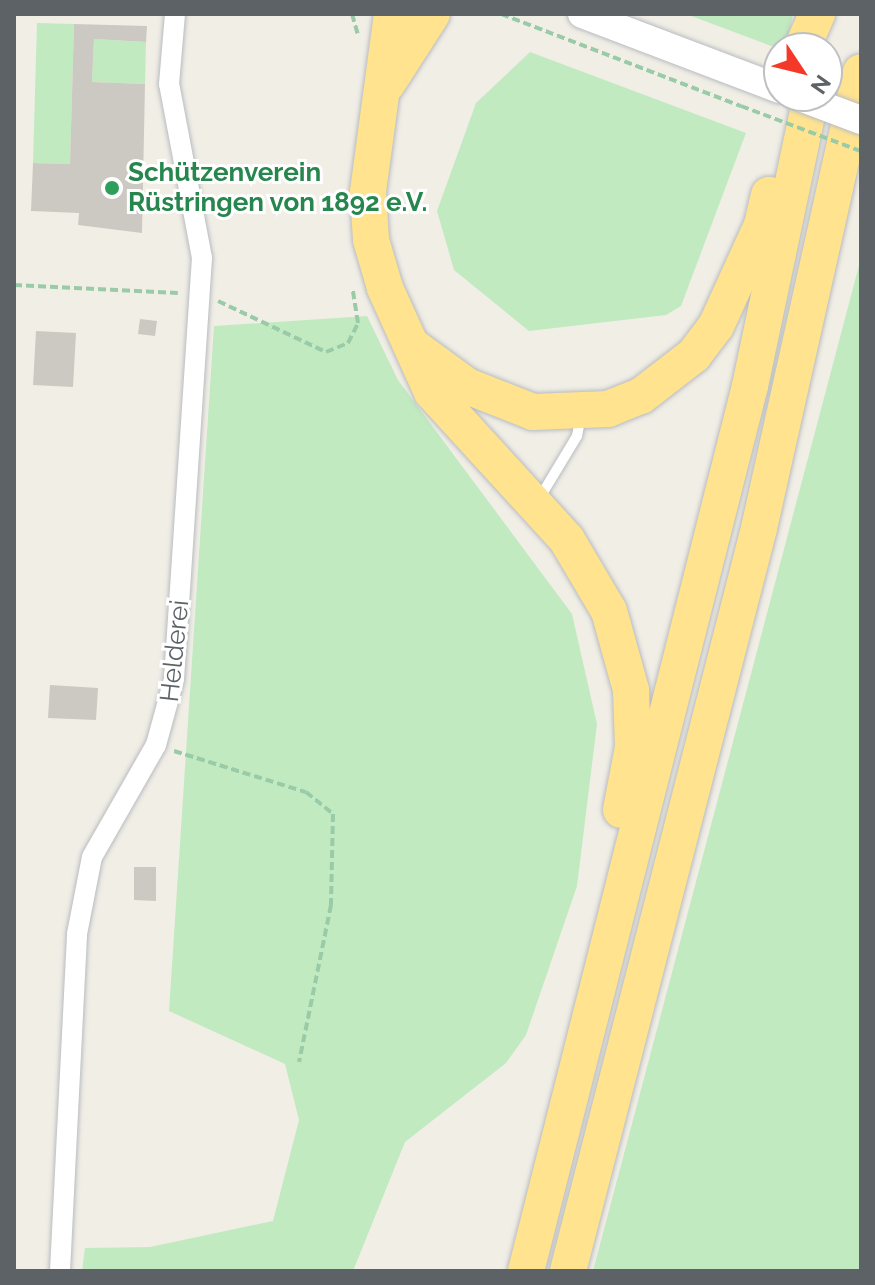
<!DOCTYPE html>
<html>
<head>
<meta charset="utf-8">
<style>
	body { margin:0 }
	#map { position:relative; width:875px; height:1285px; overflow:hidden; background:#f1eee6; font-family:Raleway,sans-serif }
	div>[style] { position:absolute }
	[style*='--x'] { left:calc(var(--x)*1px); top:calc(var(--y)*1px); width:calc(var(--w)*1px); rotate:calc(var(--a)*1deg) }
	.green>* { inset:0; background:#c1eac1 }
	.building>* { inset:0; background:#ccc9c3 }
	.path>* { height:4px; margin-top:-2px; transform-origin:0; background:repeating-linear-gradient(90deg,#9acba8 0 8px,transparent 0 12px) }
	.roads { filter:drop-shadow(0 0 2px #b8bcc0) drop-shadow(0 0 2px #b8bcc0) }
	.service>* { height:10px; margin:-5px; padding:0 5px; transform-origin:5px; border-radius:5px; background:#fff }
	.minor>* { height:20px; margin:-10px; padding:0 10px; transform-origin:10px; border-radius:10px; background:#fff }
	.secondary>* { height:28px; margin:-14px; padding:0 14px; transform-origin:14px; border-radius:14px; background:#fff }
	.motorway>* { height:36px; margin:-18px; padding:0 18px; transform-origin:18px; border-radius:18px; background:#ffe38f }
	.path-bridge>* { height:4px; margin-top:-2px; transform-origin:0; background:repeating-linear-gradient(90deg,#9acba8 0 8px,transparent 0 12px) }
	.bridges { filter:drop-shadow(0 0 2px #b9bdc3) drop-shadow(0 0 2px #b9bdc3) }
	.secondary-bridge>* { height:28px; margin:-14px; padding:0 14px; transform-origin:14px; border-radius:14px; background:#fff }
	.dots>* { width:22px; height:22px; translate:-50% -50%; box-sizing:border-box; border:4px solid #fff; border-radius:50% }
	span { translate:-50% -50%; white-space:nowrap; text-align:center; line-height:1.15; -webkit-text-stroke:6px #fff; paint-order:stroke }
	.leisure-label { font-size:26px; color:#27864d; font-weight:700 }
	.left { translate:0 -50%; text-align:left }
	.street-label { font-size:26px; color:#5d6267 }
	.frame { position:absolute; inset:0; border:16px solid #5d6267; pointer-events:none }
	.north { position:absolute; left:763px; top:32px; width:80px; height:80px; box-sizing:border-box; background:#fff; border:2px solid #bec0c2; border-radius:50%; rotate:125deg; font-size:22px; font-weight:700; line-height:32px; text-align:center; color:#5d6267 }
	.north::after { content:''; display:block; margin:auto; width:28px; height:36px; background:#f53928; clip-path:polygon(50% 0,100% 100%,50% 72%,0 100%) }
</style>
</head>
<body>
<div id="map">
	<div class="green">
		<div style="clip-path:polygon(686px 14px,793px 14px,786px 48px,779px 49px)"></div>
		<div style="clip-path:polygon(37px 23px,74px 24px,70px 164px,33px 163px)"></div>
		<div style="clip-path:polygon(94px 39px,146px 42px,145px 84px,92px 82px)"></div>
		<div style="clip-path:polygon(530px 52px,746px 133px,681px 306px,666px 315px,529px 331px,454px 270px,437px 211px,476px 103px)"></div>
		<div style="clip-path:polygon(861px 258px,861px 1271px,593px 1271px)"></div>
		<div style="clip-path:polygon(367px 316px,398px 380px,572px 614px,597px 724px,577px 886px,526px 1035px,506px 1063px,405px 1142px,353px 1271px,82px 1271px,85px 1248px,150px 1247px,273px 1221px,299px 1120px,285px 1064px,169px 1011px,214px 326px)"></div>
	</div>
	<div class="building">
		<div style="clip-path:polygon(74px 24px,147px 26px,146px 42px,94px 39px,92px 82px,145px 84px,142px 233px,78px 225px,79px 213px,31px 211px,33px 163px,70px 164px)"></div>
		<div style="clip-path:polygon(140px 319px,157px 321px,155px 336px,138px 334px)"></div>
		<div style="clip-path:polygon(36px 331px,76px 333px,73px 387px,33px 385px)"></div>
		<div style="clip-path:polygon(50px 685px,98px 688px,96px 720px,48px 718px)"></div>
		<div style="clip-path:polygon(134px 867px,156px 867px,156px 901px,134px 900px)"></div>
	</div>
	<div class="path">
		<div style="--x:352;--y:14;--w:22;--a:74"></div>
		<div style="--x:501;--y:14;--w:257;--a:21"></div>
		<div style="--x:14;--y:285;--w:164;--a:2.8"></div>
		<div style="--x:218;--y:301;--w:119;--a:25.3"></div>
		<div style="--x:326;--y:352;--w:24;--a:-22"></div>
		<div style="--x:348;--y:343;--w:22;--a:-63"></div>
		<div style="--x:358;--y:323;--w:33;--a:-99"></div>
		<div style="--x:174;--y:751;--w:138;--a:17.3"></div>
		<div style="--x:306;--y:792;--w:35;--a:39"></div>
		<div style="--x:333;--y:814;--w:91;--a:91.3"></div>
		<div style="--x:331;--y:905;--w:160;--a:101.5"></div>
	</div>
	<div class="roads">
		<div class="service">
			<div style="--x:539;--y:499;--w:74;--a:-58.9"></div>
			<div style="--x:577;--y:436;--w:21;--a:-79"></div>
		</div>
		<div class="minor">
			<div style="--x:60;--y:1271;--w:337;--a:-87.1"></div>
			<div style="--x:77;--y:934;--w:78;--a:-79"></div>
			<div style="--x:92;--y:857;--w:129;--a:-60.3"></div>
			<div style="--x:156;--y:745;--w:68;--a:-74.7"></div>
			<div style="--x:174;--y:679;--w:422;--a:-86.2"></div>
			<div style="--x:202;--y:258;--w:177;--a:-100.7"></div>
			<div style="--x:169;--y:84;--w:70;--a:-85.1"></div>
		</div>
		<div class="secondary">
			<div style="--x:582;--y:14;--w:211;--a:20.8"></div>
		</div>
		<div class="motorway">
			<div style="--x:392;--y:14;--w:180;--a:97.7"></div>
			<div style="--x:368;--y:192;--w:48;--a:86.4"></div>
			<div style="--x:371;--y:240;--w:50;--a:73.7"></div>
			<div style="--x:385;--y:288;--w:114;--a:65.7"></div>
			<div style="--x:432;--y:392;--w:200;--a:47.6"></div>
			<div style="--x:567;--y:540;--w:82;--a:59.4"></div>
			<div style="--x:609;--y:611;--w:82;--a:74.4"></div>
			<div style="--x:631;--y:690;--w:57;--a:88"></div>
			<div style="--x:633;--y:747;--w:64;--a:100.8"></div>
			<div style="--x:802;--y:48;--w:37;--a:-66"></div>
			<div style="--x:387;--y:84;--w:83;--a:-57.3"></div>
			<div style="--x:411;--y:345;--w:69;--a:36.2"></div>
			<div style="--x:467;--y:386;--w:71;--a:21.5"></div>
			<div style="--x:533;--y:412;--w:75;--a:-2.3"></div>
			<div style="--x:608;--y:409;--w:35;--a:-22"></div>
			<div style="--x:641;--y:396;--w:67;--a:-37.7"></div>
			<div style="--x:694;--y:355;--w:36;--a:-53"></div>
			<div style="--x:716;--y:326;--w:111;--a:-65.5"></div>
			<div style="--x:762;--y:225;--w:31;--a:-77"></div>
			<div style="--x:526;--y:1271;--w:913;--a:-75.8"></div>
			<div style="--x:750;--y:386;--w:296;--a:-78.1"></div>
			<div style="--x:568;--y:1271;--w:767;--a:-75.58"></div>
			<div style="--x:759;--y:528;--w:467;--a:-77.4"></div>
		</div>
	</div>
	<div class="path-bridge">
		<div style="--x:741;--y:106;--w:128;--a:20.6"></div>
	</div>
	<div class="bridges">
		<div class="secondary-bridge">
			<div style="--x:797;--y:96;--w:68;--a:20.6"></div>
		</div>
	</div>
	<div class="dots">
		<div style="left:112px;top:188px;background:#2e9e5b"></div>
	</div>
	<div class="leisure-label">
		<span class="left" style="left:128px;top:188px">Schützenverein<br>Rüstringen von 1892 e.V.</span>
	</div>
	<div class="street-label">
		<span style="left:175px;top:651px;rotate:-84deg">Helderei</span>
	</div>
	<div class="frame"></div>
	<div class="north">N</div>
</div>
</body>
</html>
